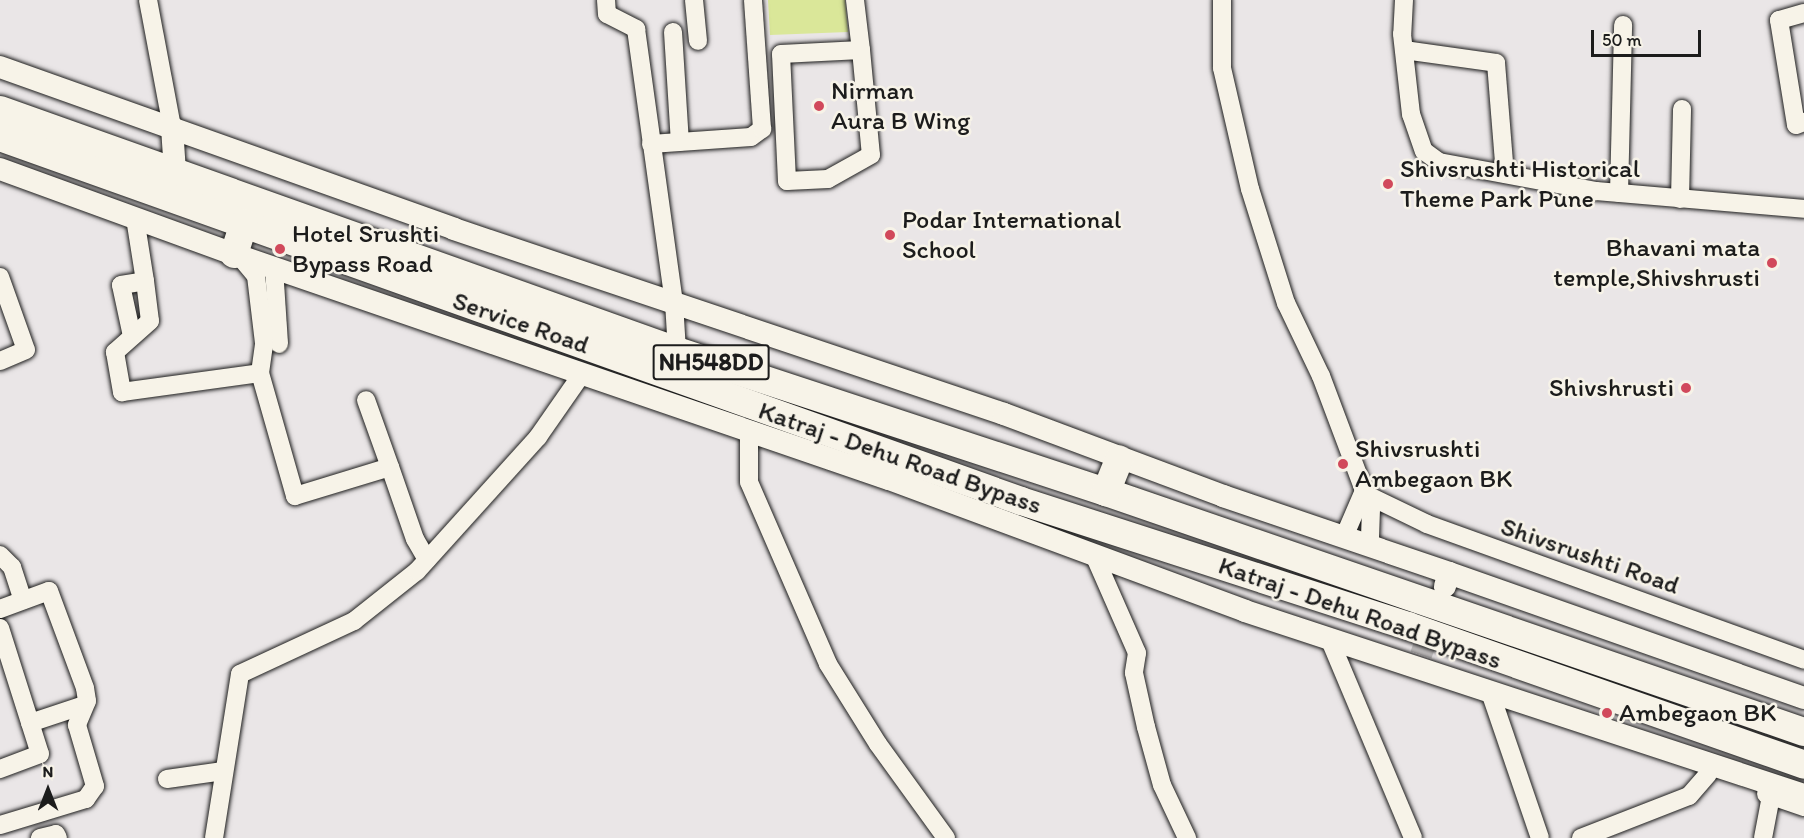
<!DOCTYPE html>
<html>
<head>
<meta charset="utf-8">
<style>
	body { margin:0 }
	#map { position:relative; width:1804px; height:838px; overflow:hidden; background:#eae6e7; font-family:Itim,sans-serif }
	div>[style] { position:absolute }
	[style*='--x'] { left:calc(var(--x)*1px); top:calc(var(--y)*1px); width:calc(var(--w)*1px); rotate:calc(var(--a)*1deg) }
	.green>* { inset:0; background:#dae799 }
	.tertiary-tunnel>* { height:22px; margin-top:-11px; transform-origin:0; background:repeating-linear-gradient(90deg,#c1bebe 0 22px,transparent 0 33px) }
	.roads { filter:drop-shadow(0 0 2px #1c1c1c) drop-shadow(0 0 2px #1c1c1c) }
	.minor>* { height:18px; margin:-9px; padding:0 9px; transform-origin:9px; border-radius:9px; background:#f7f3e8 }
	.tertiary>* { height:22px; margin:-11px; padding:0 11px; transform-origin:11px; border-radius:11px; background:#f7f3e8 }
	.trunk>* { height:28px; margin:-14px; padding:0 14px; transform-origin:14px; border-radius:14px; background:#f7f3e8 }
	.dots>* { width:16px; height:16px; translate:-50% -50%; box-sizing:border-box; border:3px solid #f7f3e8; border-radius:50% }
	span { translate:-50% -50%; white-space:nowrap; text-align:center; line-height:1.15; -webkit-text-stroke:5px #f7f3e8; paint-order:stroke }
	.shield-label span { padding:2px 4px; background:#f7f3e8; border:2px solid; border-radius:4px; -webkit-text-stroke-width:0 }
	.shield-label { font-size:24px; color:#1c1c1c; font-weight:700 }
	.poi-label { font-size:26px; color:#1c1c1c }
	.left { translate:0 -50%; text-align:left }
	.right { translate:-100% -50%; text-align:right }
	.street-label { font-size:26px; color:#1c1c1c }
	.north { position:absolute; left:18px; top:760px; width:60px; height:60px; -webkit-text-stroke:4px #f7f3e8; paint-order:stroke; rotate:0deg; font-size:16px; font-weight:700; line-height:24px; text-align:center; color:#1c1c1c }
	.north::after { content:''; display:block; margin:auto; width:21px; height:27px; background:#1c1c1c; clip-path:polygon(50% 0,100% 100%,50% 72%,0 100%) }
	.scale { position:absolute; left:1591px; top:30px; width:110px; height:27px; box-sizing:border-box; border:3px solid #1c1c1c; border-top:0; padding-left:8px; font-size:18px; line-height:21px; white-space:nowrap; color:#1c1c1c; -webkit-text-stroke:4px #f7f3e8; paint-order:stroke }
</style>
</head>
<body>
<div id="map">
	<div class="green">
		<div style="clip-path:polygon(768px 0,845px 0,848px 32px,770px 35px)"></div>
	</div>
	<div class="tertiary-tunnel">
		<div style="--x:1421;--y:655;--w:40;--a:-71.1"></div>
	</div>
	<div class="roads">
		<div class="minor">
			<div style="--x:148;--y:0;--w:129;--a:79.3"></div>
			<div style="--x:606;--y:0;--w:14;--a:86"></div>
			<div style="--x:607;--y:14;--w:33;--a:27"></div>
			<div style="--x:636;--y:29;--w:276;--a:82.1"></div>
			<div style="--x:674;--y:302;--w:49;--a:86.5"></div>
			<div style="--x:694;--y:0;--w:41;--a:84.4"></div>
			<div style="--x:855;--y:0;--w:50;--a:83.2"></div>
			<div style="--x:861;--y:50;--w:105;--a:84.6"></div>
			<div style="--x:871;--y:155;--w:49;--a:150.8"></div>
			<div style="--x:828;--y:179;--w:41;--a:177.2"></div>
			<div style="--x:787;--y:181;--w:127;--a:-92.7"></div>
			<div style="--x:781;--y:54;--w:80;--a:-2.9"></div>
			<div style="--x:1222;--y:0;--w:68;--a:90"></div>
			<div style="--x:1222;--y:68;--w:124;--a:77"></div>
			<div style="--x:1250;--y:189;--w:120;--a:72.5"></div>
			<div style="--x:1286;--y:303;--w:81;--a:64.4"></div>
			<div style="--x:1321;--y:376;--w:142;--a:69.4"></div>
			<div style="--x:1371;--y:509;--w:37;--a:92"></div>
			<div style="--x:1404;--y:0;--w:34;--a:93"></div>
			<div style="--x:1402;--y:34;--w:81;--a:83.6"></div>
			<div style="--x:1411;--y:114;--w:39;--a:71"></div>
			<div style="--x:1424;--y:151;--w:19;--a:36"></div>
			<div style="--x:1439;--y:162;--w:160;--a:10.5"></div>
			<div style="--x:1596;--y:191;--w:209;--a:4.9"></div>
			<div style="--x:1804;--y:13;--w:26;--a:164"></div>
			<div style="--x:1779;--y:20;--w:106;--a:80.8"></div>
			<div style="--x:1796;--y:125;--w:9;--a:-21"></div>
			<div style="--x:673;--y:32;--w:110;--a:86.4"></div>
			<div style="--x:1404;--y:50;--w:93;--a:8"></div>
			<div style="--x:1496;--y:63;--w:111;--a:85.4"></div>
			<div style="--x:651;--y:144;--w:100;--a:-4"></div>
			<div style="--x:751;--y:137;--w:14;--a:-36"></div>
			<div style="--x:762;--y:129;--w:129;--a:-94"></div>
			<div style="--x:1619;--y:193;--w:168;--a:-88.6"></div>
			<div style="--x:1680;--y:199;--w:90;--a:-88.7"></div>
			<div style="--x:274;--y:268;--w:76;--a:86.2"></div>
			<div style="--x:0;--y:277;--w:77;--a:70.4"></div>
			<div style="--x:26;--y:350;--w:28;--a:157"></div>
			<div style="--x:145;--y:281;--w:40;--a:82.9"></div>
			<div style="--x:150;--y:321;--w:47;--a:138.5"></div>
			<div style="--x:115;--y:352;--w:41;--a:80.1"></div>
			<div style="--x:122;--y:392;--w:139;--a:-7.8"></div>
			<div style="--x:260;--y:373;--w:30;--a:-82"></div>
			<div style="--x:264;--y:343;--w:67;--a:-96.8"></div>
			<div style="--x:256;--y:276;--w:26;--a:-130"></div>
			<div style="--x:132;--y:336;--w:52;--a:-102.2"></div>
			<div style="--x:121;--y:285;--w:24;--a:-9"></div>
			<div style="--x:145;--y:281;--w:64;--a:-99"></div>
			<div style="--x:260;--y:373;--w:128;--a:74.1"></div>
			<div style="--x:295;--y:496;--w:99;--a:-17"></div>
			<div style="--x:390;--y:467;--w:71;--a:-109.7"></div>
			<div style="--x:749;--y:431;--w:51;--a:90"></div>
			<div style="--x:749;--y:482;--w:198;--a:66.5"></div>
			<div style="--x:828;--y:664;--w:94;--a:58"></div>
			<div style="--x:878;--y:744;--w:116;--a:54.1"></div>
			<div style="--x:390;--y:467;--w:76;--a:70.9"></div>
			<div style="--x:415;--y:539;--w:24;--a:60"></div>
			<div style="--x:1363;--y:493;--w:71;--a:25.8"></div>
			<div style="--x:1427;--y:524;--w:401;--a:19.8"></div>
			<div style="--x:1344;--y:537;--w:48;--a:-66.6"></div>
			<div style="--x:0;--y:555;--w:17;--a:45"></div>
			<div style="--x:12;--y:567;--w:35;--a:72"></div>
			<div style="--x:1094;--y:555;--w:107;--a:66.3"></div>
			<div style="--x:1137;--y:653;--w:20;--a:99"></div>
			<div style="--x:1134;--y:673;--w:55;--a:77.5"></div>
			<div style="--x:1146;--y:727;--w:60;--a:74.6"></div>
			<div style="--x:1162;--y:785;--w:59;--a:64.7"></div>
			<div style="--x:0;--y:609;--w:52;--a:-20.2"></div>
			<div style="--x:49;--y:591;--w:103;--a:69.6"></div>
			<div style="--x:85;--y:688;--w:13;--a:81"></div>
			<div style="--x:87;--y:701;--w:26;--a:113"></div>
			<div style="--x:77;--y:725;--w:64;--a:73.6"></div>
			<div style="--x:95;--y:786;--w:16;--a:125"></div>
			<div style="--x:86;--y:799;--w:90;--a:163.2"></div>
			<div style="--x:0;--y:628;--w:132;--a:72.4"></div>
			<div style="--x:40;--y:754;--w:43;--a:159.4"></div>
			<div style="--x:1329;--y:638;--w:217;--a:67.2"></div>
			<div style="--x:1490;--y:692;--w:154;--a:71.1"></div>
			<div style="--x:30;--y:723;--w:57;--a:-18.4"></div>
			<div style="--x:167;--y:779;--w:57;--a:-8.1"></div>
			<div style="--x:1766;--y:794;--w:40;--a:18.9"></div>
			<div style="--x:40;--y:838;--w:16;--a:-14"></div>
			<div style="--x:56;--y:834;--w:4;--a:63"></div>
			<div style="--x:214;--y:838;--w:166;--a:-81"></div>
			<div style="--x:240;--y:674;--w:126;--a:-24.9"></div>
			<div style="--x:354;--y:621;--w:80;--a:-38.4"></div>
			<div style="--x:417;--y:571;--w:181;--a:-47.9"></div>
			<div style="--x:538;--y:437;--w:77;--a:-55.1"></div>
			<div style="--x:1581;--y:838;--w:116;--a:-21.3"></div>
			<div style="--x:1689;--y:796;--w:29;--a:-49"></div>
			<div style="--x:1763;--y:838;--w:43;--a:-79.2"></div>
		</div>
		<div class="tertiary">
			<div style="--x:0;--y:67;--w:482;--a:19.6"></div>
			<div style="--x:454;--y:229;--w:580;--a:18.59"></div>
			<div style="--x:1004;--y:414;--w:234;--a:20.5"></div>
			<div style="--x:1223;--y:496;--w:239;--a:18.8"></div>
			<div style="--x:1449;--y:573;--w:14;--a:107"></div>
			<div style="--x:172;--y:127;--w:45;--a:86.2"></div>
			<div style="--x:0;--y:169;--w:254;--a:20"></div>
			<div style="--x:239;--y:256;--w:687;--a:18.94"></div>
			<div style="--x:889;--y:479;--w:380;--a:20.3"></div>
			<div style="--x:1245;--y:611;--w:589;--a:18.22"></div>
			<div style="--x:1449;--y:573;--w:376;--a:19.4"></div>
		</div>
		<div class="trunk">
			<div style="--x:0;--y:110;--w:719;--a:19.59"></div>
			<div style="--x:677;--y:351;--w:452;--a:18.2"></div>
			<div style="--x:1106;--y:492;--w:738;--a:18.97"></div>
			<div style="--x:0;--y:137;--w:1084;--a:19.62"></div>
			<div style="--x:1021;--y:501;--w:407;--a:17.9"></div>
			<div style="--x:1408;--y:626;--w:420;--a:19.3"></div>
			<div style="--x:234;--y:254;--w:32;--a:-72"></div>
			<div style="--x:1106;--y:492;--w:35;--a:-68"></div>
		</div>
	</div>
	<div class="dots">
		<div style="left:819px;top:106px;background:#d1495b"></div>
		<div style="left:1388px;top:184px;background:#d1495b"></div>
		<div style="left:890px;top:235px;background:#d1495b"></div>
		<div style="left:280px;top:249px;background:#d1495b"></div>
		<div style="left:1772px;top:263px;background:#d1495b"></div>
		<div style="left:1686px;top:388px;background:#d1495b"></div>
		<div style="left:1343px;top:464px;background:#d1495b"></div>
		<div style="left:1607px;top:713px;background:#d1495b"></div>
	</div>
	<div class="shield-label">
		<span style="left:711px;top:362px">NH548DD</span>
	</div>
	<div class="poi-label">
		<span class="left" style="left:831px;top:106px">Nirman<br>Aura B Wing</span>
		<span class="left" style="left:1400px;top:184px">Shivsrushti Historical<br>Theme Park Pune</span>
		<span class="left" style="left:902px;top:235px">Podar International<br>School</span>
		<span class="left" style="left:292px;top:249px">Hotel Srushti<br>Bypass Road</span>
		<span class="right" style="left:1760px;top:263px">Bhavani mata<br>temple,Shivshrusti</span>
		<span class="right" style="left:1674px;top:388px">Shivshrusti</span>
		<span class="left" style="left:1355px;top:464px">Shivsrushti<br>Ambegaon BK</span>
		<span class="left" style="left:1619px;top:713px">Ambegaon BK</span>
	</div>
	<div class="street-label">
		<span style="left:521px;top:323px;rotate:19deg">Service Road</span>
		<span style="left:900px;top:458px;rotate:19deg">Katraj - Dehu Road Bypass</span>
		<span style="left:1590px;top:556px;rotate:19deg">Shivsrushti Road</span>
		<span style="left:1360px;top:613px;rotate:19deg">Katraj - Dehu Road Bypass</span>
	</div>
	<div class="north">N</div>
	<div class="scale">50 m</div>
</div>
</body>
</html>
